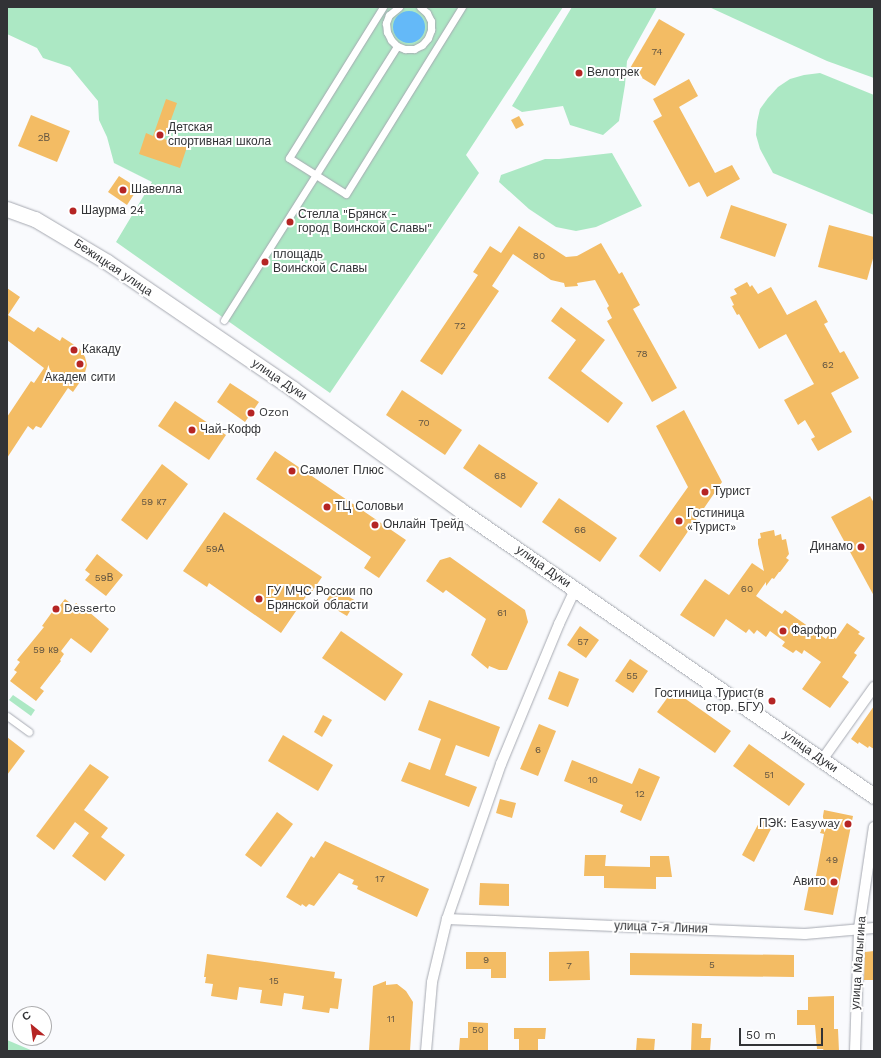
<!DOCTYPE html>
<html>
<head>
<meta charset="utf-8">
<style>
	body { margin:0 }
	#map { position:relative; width:881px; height:1058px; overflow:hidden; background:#f9fafd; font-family:"Work Sans",sans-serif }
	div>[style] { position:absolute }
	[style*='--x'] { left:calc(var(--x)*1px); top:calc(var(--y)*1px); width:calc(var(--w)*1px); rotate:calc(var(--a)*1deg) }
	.green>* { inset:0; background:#ace8c4 }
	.water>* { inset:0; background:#64b9f8 }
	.round { border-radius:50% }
	.building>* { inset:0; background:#f3bc64 }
	.roads { filter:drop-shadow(0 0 1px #a6a9b1) drop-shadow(0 0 1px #a6a9b1) }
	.pedestrian>* { height:7px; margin:-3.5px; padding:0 3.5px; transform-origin:3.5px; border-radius:3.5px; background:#fff }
	.minor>* { height:10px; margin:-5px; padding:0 5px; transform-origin:5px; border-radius:5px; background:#fff }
	.primary>* { height:15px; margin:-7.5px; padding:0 7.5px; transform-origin:7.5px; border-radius:7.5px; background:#fff }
	.dots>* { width:11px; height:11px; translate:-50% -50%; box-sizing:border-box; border:2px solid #fff; border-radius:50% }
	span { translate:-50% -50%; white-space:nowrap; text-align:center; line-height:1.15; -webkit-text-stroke:4px #fff; paint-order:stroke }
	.number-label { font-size:10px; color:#625542 }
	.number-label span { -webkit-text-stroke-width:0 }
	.poi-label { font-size:12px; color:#323336 }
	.left { translate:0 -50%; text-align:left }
	.right { translate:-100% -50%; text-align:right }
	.street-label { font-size:12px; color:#323336 }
	.frame { position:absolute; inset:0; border:8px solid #323336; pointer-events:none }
	.north { position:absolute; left:12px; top:1006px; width:40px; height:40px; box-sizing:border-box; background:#fff; border:1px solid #adadaf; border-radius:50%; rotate:331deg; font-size:11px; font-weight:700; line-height:16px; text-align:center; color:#323336 }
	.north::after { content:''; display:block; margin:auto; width:14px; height:18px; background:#b52524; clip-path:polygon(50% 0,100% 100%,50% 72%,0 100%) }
	.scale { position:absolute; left:739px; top:1028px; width:84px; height:18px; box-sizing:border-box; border:2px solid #323336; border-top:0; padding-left:5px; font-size:12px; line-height:14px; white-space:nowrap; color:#323336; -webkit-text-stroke:3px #fff; paint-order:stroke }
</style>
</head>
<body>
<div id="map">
	<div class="green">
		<div style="clip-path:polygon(7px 7px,563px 7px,466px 155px,479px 173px,330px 393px,116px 242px,152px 182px,114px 163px,107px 137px,99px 120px,98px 101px,70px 67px,43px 58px,37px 48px,7px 34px)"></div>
		<div style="clip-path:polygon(572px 7px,657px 7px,627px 61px,625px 85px,619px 121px,603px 135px,570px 125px,563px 106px,522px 112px,512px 106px)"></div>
		<div style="clip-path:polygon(709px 7px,874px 7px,874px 78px,827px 61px)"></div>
		<div style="clip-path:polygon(820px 73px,874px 95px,874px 215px,773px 173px,760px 149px,756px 135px,757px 122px,760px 109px,768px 98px,778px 87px,790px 79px,804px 75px)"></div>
		<div style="clip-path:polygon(612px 153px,642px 206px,596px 227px,576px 231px,556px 227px,529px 209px,499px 182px,501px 175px,545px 159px,559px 159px)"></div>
		<div style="clip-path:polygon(13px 695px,35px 710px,31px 716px,9px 700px)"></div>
		<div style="clip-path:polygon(7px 1040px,33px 1051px,7px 1051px)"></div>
	</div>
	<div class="water">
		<div class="round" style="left:393px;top:11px;width:32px;height:32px"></div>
	</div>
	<div class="building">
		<div style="clip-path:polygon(659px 19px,685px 34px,655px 86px,629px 70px)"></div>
		<div style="clip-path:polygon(689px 79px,698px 96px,679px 107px,715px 173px,732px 165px,740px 179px,707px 197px,699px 182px,689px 187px,653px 121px,662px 116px,653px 99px)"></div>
		<div style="clip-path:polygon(166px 99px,177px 103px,164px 139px,187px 147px,180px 168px,139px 154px,146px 133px,153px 136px)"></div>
		<div style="clip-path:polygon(31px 115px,70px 131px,57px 162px,18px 146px)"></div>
		<div style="clip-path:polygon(519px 116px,524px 125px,516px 129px,511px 120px)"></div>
		<div style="clip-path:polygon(119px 176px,138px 188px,127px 205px,108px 192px)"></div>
		<div style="clip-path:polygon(731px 205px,787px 224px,775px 257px,720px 238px)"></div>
		<div style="clip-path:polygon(829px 225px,874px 237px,874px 255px,867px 280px,818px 267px)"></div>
		<div style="clip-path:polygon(519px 226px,566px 257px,577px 256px,601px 243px,619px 274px,622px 272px,640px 305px,633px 309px,677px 388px,652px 402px,607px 321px,612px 318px,607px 308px,609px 306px,595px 280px,577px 283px,578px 286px,565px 287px,564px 283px,551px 280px,513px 254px,492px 286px,499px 291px,442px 375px,420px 361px,478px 275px,473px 272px,490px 246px,501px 253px)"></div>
		<div style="clip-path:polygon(747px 282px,750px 287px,752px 285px,758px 294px,771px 287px,787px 315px,816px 300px,828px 322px,824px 324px,840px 353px,844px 351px,859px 378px,831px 393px,852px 432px,818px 451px,811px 439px,815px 437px,805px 420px,798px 425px,784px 400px,814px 384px,786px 334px,759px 349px,739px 314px,737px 315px,732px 306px,734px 305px,730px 297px,737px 294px,734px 289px)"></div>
		<div style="clip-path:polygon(7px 288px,20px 297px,8px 315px,34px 332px,38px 327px,60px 341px,62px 337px,79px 348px,85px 357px,87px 365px,84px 376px,73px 392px,68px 388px,41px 428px,36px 426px,33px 430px,28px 426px,7px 458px,7px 417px,31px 381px,34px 383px,44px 368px,7px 340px)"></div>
		<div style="clip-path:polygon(561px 307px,605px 340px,581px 371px,623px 403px,608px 423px,548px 378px,576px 340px,551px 321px)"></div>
		<div style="clip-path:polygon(230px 383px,259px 402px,245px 422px,217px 402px)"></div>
		<div style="clip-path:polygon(402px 390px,462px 430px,445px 455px,386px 415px)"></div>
		<div style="clip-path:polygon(175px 401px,226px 435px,209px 460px,158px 426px)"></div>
		<div style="clip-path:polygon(684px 410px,722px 482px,660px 572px,639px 556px,688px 487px,656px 426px)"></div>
		<div style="clip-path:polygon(479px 444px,538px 483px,521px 508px,463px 468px)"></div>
		<div style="clip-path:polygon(275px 451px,406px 540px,379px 578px,364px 568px,371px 557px,256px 479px)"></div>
		<div style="clip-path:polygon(162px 464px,188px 484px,147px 540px,121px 520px)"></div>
		<div style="clip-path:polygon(870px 496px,874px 503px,874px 596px,831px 517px)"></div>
		<div style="clip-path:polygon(559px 498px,617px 538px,600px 562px,542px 522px)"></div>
		<div style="clip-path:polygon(224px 512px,322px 577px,309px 596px,307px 595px,281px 633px,209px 583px,207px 587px,183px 571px)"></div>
		<div style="clip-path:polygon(774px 530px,775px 536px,781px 534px,782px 540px,786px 539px,789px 554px,786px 558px,789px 560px,780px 572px,779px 572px,774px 579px,772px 578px,766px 586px,766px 582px,756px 596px,782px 614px,785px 610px,826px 639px,829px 634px,836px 639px,847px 623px,860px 632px,858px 634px,865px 638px,854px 653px,857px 655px,842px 677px,849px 682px,830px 708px,802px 689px,821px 662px,804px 650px,802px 654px,796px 650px,793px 653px,782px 646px,785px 642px,770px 631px,766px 637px,757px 630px,754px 634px,749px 629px,746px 633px,726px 619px,714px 637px,680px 615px,705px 579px,729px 595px,752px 563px,764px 571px,758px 544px,758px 539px,761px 538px,760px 533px)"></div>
		<div style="clip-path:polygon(97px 554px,123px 575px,106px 596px,85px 580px,90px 574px,85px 570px)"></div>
		<div style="clip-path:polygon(450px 557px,525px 610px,528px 622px,507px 670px,499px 670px,489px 666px,488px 669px,471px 655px,486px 619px,446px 590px,443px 593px,426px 581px,440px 560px)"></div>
		<div style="clip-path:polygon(334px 588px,356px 601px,347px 616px,325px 603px)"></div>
		<div style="clip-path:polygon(65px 599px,74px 606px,76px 603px,81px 607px,82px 606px,109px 629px,91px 653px,71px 638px,61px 651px,64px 654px,60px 660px,61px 661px,40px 688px,44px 691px,36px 701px,10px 681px,17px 672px,14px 670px,20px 662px,17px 660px,44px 627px,42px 626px,55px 608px,57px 609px)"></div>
		<div style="clip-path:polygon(580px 626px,599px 640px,586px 658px,567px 645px)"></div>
		<div style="clip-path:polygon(341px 631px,403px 674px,385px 701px,322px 658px)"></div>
		<div style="clip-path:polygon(630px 659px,648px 671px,633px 693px,615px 681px)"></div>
		<div style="clip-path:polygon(559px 671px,579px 679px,568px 707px,548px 699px)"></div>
		<div style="clip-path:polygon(673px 690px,731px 731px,715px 753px,657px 712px)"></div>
		<div style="clip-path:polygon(429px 700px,500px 727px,489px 757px,456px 745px,445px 775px,477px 787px,469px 807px,401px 781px,409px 762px,430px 770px,441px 739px,418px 730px)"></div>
		<div style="clip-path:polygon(874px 706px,874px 749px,869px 746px,868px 748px,859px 742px,858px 744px,851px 739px)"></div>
		<div style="clip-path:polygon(323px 715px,332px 720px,322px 737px,314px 732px)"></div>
		<div style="clip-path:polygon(539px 724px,556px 731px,538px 776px,520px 769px)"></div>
		<div style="clip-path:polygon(283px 735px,333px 765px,318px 791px,268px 761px)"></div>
		<div style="clip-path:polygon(7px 737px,25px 751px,7px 775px)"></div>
		<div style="clip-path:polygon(749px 744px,805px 784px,789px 806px,733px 766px)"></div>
		<div style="clip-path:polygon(572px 760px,632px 784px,639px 768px,660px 777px,641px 821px,620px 812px,623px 805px,564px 781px)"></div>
		<div style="clip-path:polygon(90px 764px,109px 777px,84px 810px,108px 828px,101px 837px,125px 855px,105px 881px,72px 856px,89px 833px,75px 822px,54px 850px,36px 836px)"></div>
		<div style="clip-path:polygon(500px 799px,516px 803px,512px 818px,496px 813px)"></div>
		<div style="clip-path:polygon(824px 810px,853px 816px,833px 915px,804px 910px,809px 885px,814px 886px,824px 834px,820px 833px)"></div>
		<div style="clip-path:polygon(277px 812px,293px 824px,261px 867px,245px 855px)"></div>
		<div style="clip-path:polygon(762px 817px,774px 823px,754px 862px,742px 855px)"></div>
		<div style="clip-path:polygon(325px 841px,429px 889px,417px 917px,357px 889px,358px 886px,352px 884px,354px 880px,339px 873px,314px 906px,309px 904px,306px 907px,302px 904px,301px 906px,286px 897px,311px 856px,314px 858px)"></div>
		<div style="clip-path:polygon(585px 855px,606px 855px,605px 866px,650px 867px,650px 856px,669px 856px,672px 877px,656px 877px,656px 889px,604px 888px,604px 876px,584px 876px)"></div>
		<div style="clip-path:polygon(480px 883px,509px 884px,509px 906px,479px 905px)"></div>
		<div style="clip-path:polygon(589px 951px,590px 980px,549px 981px,549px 952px)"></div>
		<div style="clip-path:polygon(874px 951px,874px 980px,864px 980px,865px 952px)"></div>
		<div style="clip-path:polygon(466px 952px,506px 952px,506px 978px,491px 978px,491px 969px,466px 969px)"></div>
		<div style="clip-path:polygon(630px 953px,794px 955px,794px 977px,630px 975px)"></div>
		<div style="clip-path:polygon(207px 954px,335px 972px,334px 978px,342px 979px,338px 1009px,330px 1008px,329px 1013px,302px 1009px,304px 996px,284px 993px,282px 1006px,260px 1003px,262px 990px,239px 987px,237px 1000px,211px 996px,213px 984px,205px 983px,206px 977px,204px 977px)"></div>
		<div style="clip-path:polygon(386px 981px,386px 985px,397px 984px,406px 991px,413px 1002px,410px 1051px,369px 1051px,373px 986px)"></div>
		<div style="clip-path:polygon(834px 996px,834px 1029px,838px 1029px,839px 1051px,824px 1051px,823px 1049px,817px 1049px,815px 1025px,797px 1025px,797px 1010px,808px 1010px,808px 997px)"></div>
		<div style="clip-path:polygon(468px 1022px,488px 1023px,488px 1051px,459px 1051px,460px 1038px,468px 1038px)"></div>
		<div style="clip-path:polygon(692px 1023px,702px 1024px,701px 1038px,711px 1038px,710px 1051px,691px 1051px)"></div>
		<div style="clip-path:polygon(514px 1028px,546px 1028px,545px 1039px,538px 1039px,538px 1051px,519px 1051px,519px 1039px,514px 1039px)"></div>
		<div style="clip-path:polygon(637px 1038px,655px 1039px,654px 1051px,636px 1051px)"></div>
	</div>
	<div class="roads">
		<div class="pedestrian">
			<div style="--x:383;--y:7;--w:178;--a:121.9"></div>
			<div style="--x:289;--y:158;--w:67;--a:32.3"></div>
			<div style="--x:346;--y:194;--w:220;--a:-58.2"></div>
			<div style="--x:399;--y:7;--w:13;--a:141"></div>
			<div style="--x:389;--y:15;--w:9;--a:111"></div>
			<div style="--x:386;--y:23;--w:9;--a:84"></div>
			<div style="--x:387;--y:32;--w:9;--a:63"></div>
			<div style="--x:391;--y:40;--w:8;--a:45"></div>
			<div style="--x:397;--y:46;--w:9;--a:21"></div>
			<div style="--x:405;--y:49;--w:9;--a:0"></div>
			<div style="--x:414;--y:49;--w:9;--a:-27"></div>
			<div style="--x:422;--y:45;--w:9;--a:-49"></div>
			<div style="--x:428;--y:38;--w:9;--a:-69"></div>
			<div style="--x:431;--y:30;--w:9;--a:-90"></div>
			<div style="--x:431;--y:21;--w:9;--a:-117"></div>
			<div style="--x:427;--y:13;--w:9;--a:-139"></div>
			<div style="--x:224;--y:320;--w:324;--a:-57.7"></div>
			<div style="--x:7;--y:716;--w:27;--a:36"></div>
		</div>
		<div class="minor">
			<div style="--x:822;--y:760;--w:90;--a:-54.5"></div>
			<div style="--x:447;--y:919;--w:358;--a:2.4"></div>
			<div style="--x:805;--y:934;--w:69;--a:-5"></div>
			<div style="--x:426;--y:1051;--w:69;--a:-85"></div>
			<div style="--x:432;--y:982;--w:65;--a:-76.6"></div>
			<div style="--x:447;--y:919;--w:164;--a:-70.8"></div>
			<div style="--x:501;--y:764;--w:152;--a:-67.5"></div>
			<div style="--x:559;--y:624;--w:38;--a:-65"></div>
			<div style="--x:855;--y:1051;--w:123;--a:-88.1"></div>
			<div style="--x:859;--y:928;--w:102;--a:-81.6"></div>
		</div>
		<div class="primary">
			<div style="--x:7;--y:209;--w:30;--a:20"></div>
			<div style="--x:35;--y:219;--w:84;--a:30.8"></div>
			<div style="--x:107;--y:262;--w:225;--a:34.3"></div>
			<div style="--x:293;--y:389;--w:206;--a:35.9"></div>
			<div style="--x:460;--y:510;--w:503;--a:34.64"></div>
		</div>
	</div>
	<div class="dots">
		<div style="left:579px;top:73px;background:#b52524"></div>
		<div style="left:160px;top:135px;background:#b52524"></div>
		<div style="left:123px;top:190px;background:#b52524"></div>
		<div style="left:73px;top:211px;background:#b52524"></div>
		<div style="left:290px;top:222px;background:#b52524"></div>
		<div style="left:265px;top:262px;background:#b52524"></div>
		<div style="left:74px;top:350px;background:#b52524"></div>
		<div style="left:80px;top:364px;background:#b52524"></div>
		<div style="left:251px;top:413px;background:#b52524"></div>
		<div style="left:192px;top:430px;background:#b52524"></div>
		<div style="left:292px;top:471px;background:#b52524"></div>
		<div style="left:705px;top:492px;background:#b52524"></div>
		<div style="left:327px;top:507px;background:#b52524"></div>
		<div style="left:679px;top:521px;background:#b52524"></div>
		<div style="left:375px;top:525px;background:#b52524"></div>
		<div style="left:861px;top:547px;background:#b52524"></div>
		<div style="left:259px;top:599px;background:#b52524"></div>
		<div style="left:56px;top:609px;background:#b52524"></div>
		<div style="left:783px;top:631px;background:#b52524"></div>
		<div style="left:772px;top:701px;background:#b52524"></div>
		<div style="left:848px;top:824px;background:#b52524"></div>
		<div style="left:834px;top:882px;background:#b52524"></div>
	</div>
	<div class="number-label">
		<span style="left:657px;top:52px">74</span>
		<span style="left:44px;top:138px">2В</span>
		<span style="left:539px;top:256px">80</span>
		<span style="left:460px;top:326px">72</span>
		<span style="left:642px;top:354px">78</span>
		<span style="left:828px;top:365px">62</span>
		<span style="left:424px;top:423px">70</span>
		<span style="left:500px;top:476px">68</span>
		<span style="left:154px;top:502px">59 к7</span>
		<span style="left:580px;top:530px">66</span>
		<span style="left:215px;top:549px">59А</span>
		<span style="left:104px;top:578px">59В</span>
		<span style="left:747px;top:589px">60</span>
		<span style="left:502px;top:613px">61</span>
		<span style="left:583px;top:642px">57</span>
		<span style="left:46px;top:650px">59 к9</span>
		<span style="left:632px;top:676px">55</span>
		<span style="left:538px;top:750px">6</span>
		<span style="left:769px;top:775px">51</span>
		<span style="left:593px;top:780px">10</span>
		<span style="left:640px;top:794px">12</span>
		<span style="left:832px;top:860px">49</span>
		<span style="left:380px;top:879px">17</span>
		<span style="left:486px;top:960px">9</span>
		<span style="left:712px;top:965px">5</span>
		<span style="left:569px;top:966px">7</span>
		<span style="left:274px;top:981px">15</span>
		<span style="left:391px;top:1019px">11</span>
		<span style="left:478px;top:1030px">50</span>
	</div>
	<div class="poi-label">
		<span class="left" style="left:587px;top:73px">Велотрек</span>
		<span class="left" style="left:168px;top:135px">Детская<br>спортивная школа</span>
		<span class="left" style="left:131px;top:190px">Шавелла</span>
		<span class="left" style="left:81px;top:211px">Шаурма 24</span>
		<span class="left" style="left:298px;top:222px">Стелла "Брянск -<br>город Воинской Славы"</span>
		<span class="left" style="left:273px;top:262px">площадь<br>Воинской Славы</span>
		<span class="left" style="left:82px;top:350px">Какаду</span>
		<span style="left:80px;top:378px">Академ сити</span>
		<span class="left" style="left:259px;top:413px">Ozon</span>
		<span class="left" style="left:200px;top:430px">Чай-Кофф</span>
		<span class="left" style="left:300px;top:471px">Самолет Плюс</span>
		<span class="left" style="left:713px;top:492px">Турист</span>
		<span class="left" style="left:335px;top:507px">ТЦ Соловьи</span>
		<span class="left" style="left:687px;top:521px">Гостиница<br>«Турист»</span>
		<span class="left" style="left:383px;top:525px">Онлайн Трейд</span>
		<span class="right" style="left:853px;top:547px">Динамо</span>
		<span class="left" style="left:267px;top:599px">ГУ МЧС России по<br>Брянской области</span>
		<span class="left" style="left:64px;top:609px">Desserto</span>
		<span class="left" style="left:791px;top:631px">Фарфор</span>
		<span class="right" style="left:764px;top:701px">Гостиница Турист(в<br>стор. БГУ)</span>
		<span class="right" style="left:840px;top:824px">ПЭК: Easyway</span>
		<span class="right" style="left:826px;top:882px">Авито</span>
	</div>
	<div class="street-label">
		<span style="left:113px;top:268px;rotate:34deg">Бежицкая улица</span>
		<span style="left:279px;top:380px;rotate:34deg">улица Дуки</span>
		<span style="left:543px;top:567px;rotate:35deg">улица Дуки</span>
		<span style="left:810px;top:752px;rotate:35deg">улица Дуки</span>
		<span style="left:661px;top:928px;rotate:2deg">улица 7-я Линия</span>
		<span style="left:859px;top:963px;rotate:-86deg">улица Малыгина</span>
	</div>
	<div class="frame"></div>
	<div class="north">С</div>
	<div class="scale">50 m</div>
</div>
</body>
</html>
